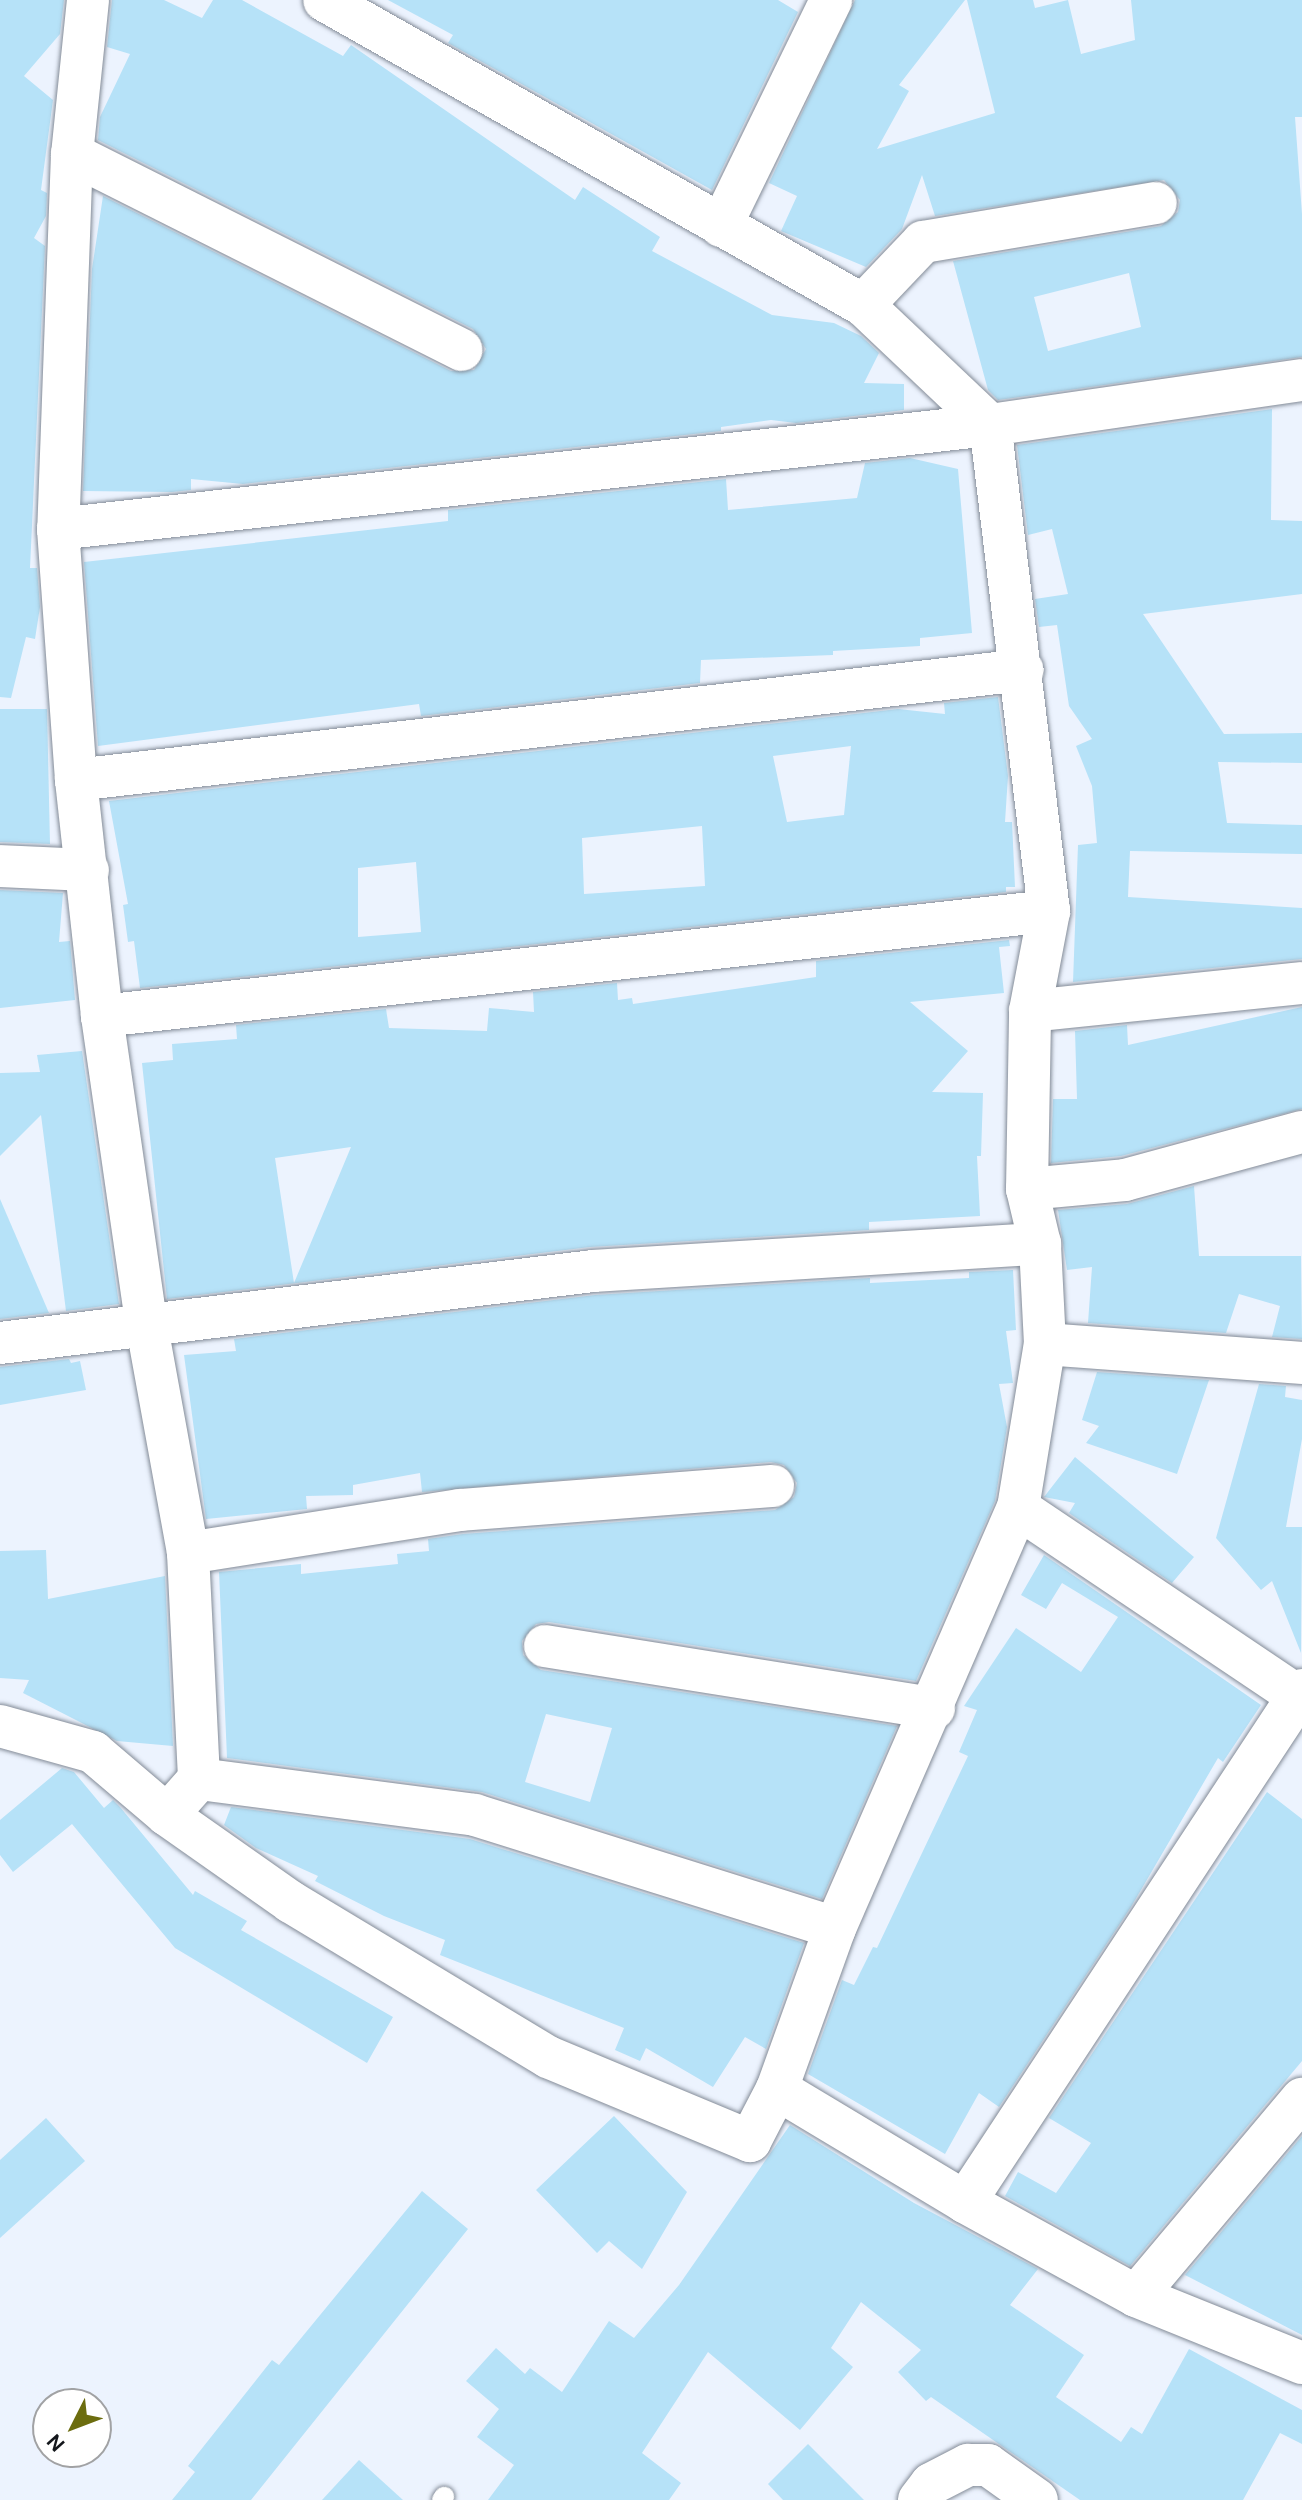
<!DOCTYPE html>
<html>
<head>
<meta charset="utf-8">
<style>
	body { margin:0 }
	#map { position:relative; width:1302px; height:2500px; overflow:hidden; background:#ecf3fe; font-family:Karla,sans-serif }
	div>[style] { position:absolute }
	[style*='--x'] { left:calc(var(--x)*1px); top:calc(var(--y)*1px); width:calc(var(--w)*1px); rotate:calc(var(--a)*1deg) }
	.building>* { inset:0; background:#b6e2f8 }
	.roads { filter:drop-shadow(0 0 2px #838b97) drop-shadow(0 0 2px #838b97) }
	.service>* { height:20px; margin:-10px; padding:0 10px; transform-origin:10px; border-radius:10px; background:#fff }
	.minor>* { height:42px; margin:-21px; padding:0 21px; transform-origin:21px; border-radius:21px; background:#fff }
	span { translate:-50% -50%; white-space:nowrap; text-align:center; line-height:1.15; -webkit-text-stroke:8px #fff; paint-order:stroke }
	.north { position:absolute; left:32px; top:2388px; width:80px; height:80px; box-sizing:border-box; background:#fff; border:2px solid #a1a2a4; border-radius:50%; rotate:228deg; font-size:22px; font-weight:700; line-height:32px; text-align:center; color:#13161b }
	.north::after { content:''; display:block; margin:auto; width:28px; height:36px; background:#6c6d0f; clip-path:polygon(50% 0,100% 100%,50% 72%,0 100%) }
</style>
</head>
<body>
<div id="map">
	<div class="building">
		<div style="clip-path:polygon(0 0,64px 0,60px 34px,24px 76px,53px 100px,41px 190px,47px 193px,46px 216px,34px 238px,45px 246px,30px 568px,37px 568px,40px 607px,35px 639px,26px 637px,11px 698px,0 697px)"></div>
		<div style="clip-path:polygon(112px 0,164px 0,202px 18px,213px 0,242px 0,343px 56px,351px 45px,575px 200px,583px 187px,660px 237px,652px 251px,772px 315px,834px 323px,861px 336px,879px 353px,864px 383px,904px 384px,904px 410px,796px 423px,771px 420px,721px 427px,721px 431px,243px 484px,191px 479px,191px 490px,172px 492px,83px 491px,92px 269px,103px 196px,451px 371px,474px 370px,486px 349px,473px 329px,98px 140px,100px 117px,130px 54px,107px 47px)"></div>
		<div style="clip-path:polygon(388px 0,778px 0,798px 12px,712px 190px,448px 43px,453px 35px)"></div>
		<div style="clip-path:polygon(evenodd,855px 0,965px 0,899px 85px,909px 91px,877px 149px,995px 113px,967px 0,1033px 0,1035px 8px,1068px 0,1081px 54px,1135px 40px,1131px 0,1302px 0,1302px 117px,1295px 117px,1302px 214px,1302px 357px,998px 400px,988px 390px,953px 261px,1161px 226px,1178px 212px,1180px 200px,1164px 180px,935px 216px,922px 175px,902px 229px,866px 267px,781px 231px,797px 196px,769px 183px,855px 0,1129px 273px,1141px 327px,1048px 351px,1034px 297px,1129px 273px)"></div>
		<div style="clip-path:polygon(1272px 409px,1271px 520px,1302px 521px,1302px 594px,1143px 614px,1224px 734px,1302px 733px,1302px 763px,1218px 762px,1227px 823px,1302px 825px,1302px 854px,1130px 851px,1128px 897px,1302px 908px,1302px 959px,1073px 982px,1078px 845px,1097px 843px,1092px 786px,1076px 746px,1092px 739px,1069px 706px,1057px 625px,1039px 627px,1035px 599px,1068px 594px,1052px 529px,1028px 535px,1017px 445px)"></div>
		<div style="clip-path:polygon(910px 458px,958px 469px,972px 633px,920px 638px,920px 646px,833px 651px,833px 655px,701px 660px,700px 683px,421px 716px,419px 704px,98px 746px,84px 562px,448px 521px,448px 510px,726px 479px,728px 510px,857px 498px,865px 463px)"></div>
		<div style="clip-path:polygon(evenodd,998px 697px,1008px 776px,1005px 822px,1012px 822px,1015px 887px,1006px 887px,1006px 892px,140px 988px,134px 941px,128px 942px,123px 905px,128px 904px,109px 801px,898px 709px,945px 714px,944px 703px,998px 697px,851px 746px,844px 815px,787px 822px,773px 756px,851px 746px,998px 697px,702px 826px,705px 886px,584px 894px,582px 838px,702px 826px,998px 697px,416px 862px,421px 932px,358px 937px,358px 868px,416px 862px)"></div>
		<div style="clip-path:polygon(0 709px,47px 709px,50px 844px,0 842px)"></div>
		<div style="clip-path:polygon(0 890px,63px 893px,59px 942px,70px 941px,75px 1000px,0 1008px)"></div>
		<div style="clip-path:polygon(evenodd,1009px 940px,1010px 946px,999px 947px,1004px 993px,910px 1002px,968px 1051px,932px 1092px,983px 1093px,981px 1156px,977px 1156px,980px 1216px,869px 1222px,869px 1230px,590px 1247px,167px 1299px,142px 1063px,173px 1060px,172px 1044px,237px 1039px,236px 1025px,386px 1009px,389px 1028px,487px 1031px,489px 1008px,534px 1012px,533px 992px,617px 983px,618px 1000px,632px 998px,633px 1004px,816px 977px,816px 961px,1009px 940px,351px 1147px,294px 1283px,275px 1158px,351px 1147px)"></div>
		<div style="clip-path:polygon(1302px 1007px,1302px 1109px,1121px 1156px,1051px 1163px,1053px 1099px,1077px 1099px,1075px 1031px,1127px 1025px,1128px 1045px)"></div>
		<div style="clip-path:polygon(82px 1051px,119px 1304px,66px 1311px,41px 1115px,0 1156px,0 1073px,40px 1072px,37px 1055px)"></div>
		<div style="clip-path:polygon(1194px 1186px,1199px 1256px,1301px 1256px,1302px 1339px,1272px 1337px,1280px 1306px,1239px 1294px,1226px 1333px,1088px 1323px,1092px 1267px,1067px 1270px,1058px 1210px,1127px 1204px)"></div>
		<div style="clip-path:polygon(0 1199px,49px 1313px,0 1319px)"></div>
		<div style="clip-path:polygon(evenodd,1013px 1270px,1016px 1330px,1006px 1331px,1013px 1383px,999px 1384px,1007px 1427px,995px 1501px,916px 1681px,549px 1622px,536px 1624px,522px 1641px,523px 1655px,541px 1670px,897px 1726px,822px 1899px,482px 1792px,227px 1758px,219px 1572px,301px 1564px,301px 1574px,398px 1564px,397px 1554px,429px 1551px,428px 1539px,463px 1534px,775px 1510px,794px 1497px,797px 1483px,784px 1465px,771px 1462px,422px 1492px,420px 1473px,353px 1485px,353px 1495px,306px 1496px,307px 1509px,206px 1519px,184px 1355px,236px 1351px,234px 1339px,595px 1295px,870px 1278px,870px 1283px,969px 1278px,969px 1272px,1013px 1270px,546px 1714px,612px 1728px,590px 1802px,525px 1782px,546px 1714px)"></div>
		<div style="clip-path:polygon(69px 1359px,71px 1363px,80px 1361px,86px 1390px,0 1405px,0 1367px)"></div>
		<div style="clip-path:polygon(1097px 1372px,1209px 1380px,1177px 1474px,1086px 1443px,1099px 1426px,1082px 1420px)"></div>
		<div style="clip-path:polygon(1259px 1384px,1286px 1386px,1285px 1397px,1302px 1400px,1302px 1439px,1286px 1527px,1302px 1527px,1301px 1653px,1272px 1581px,1261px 1590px,1216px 1538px)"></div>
		<div style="clip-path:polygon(1075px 1457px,1194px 1557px,1172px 1583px,1069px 1513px,1075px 1503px,1044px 1497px)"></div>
		<div style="clip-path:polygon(46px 1550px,48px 1599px,165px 1576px,173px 1746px,117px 1741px,23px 1693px,29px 1680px,0 1678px,0 1551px)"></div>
		<div style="clip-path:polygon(1044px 1555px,1261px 1705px,1223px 1762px,1218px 1758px,1131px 1907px,999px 2107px,979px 2093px,945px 2154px,808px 2074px,842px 1980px,854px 1985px,873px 1947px,877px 1948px,968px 1756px,959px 1752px,977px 1710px,964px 1706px,1016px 1628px,1081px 1672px,1118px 1617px,1062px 1583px,1046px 1609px,1021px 1595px)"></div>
		<div style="clip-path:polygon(62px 1768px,74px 1772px,104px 1808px,113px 1800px,120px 1807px,193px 1895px,195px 1891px,247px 1921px,241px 1930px,393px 2017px,367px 2063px,175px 1948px,72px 1824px,13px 1872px,0 1855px,0 1820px)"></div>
		<div style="clip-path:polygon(1267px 1792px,1302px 1819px,1302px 2061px,1130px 2266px,1005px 2196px,1018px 2172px,1056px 2193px,1091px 2143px,1049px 2118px)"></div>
		<div style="clip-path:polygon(231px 1807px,470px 1839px,804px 1943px,766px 2049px,745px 2037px,713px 2087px,646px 2048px,640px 2061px,615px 2050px,624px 2028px,440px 1955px,445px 1940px,384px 1916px,315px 1881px,318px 1876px,256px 1848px,224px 1825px)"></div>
		<div style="clip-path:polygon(614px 2116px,687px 2192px,642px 2269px,609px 2241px,597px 2253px,536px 2190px)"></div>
		<div style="clip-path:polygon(46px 2118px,85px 2161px,0 2238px,0 2160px)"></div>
		<div style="clip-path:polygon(790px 2125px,914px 2203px,1038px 2269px,1010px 2305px,1084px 2355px,1056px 2397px,1121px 2442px,1131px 2427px,1142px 2434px,1189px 2349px,1302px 2410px,1302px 2444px,1280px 2433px,1243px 2500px,1080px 2500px,931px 2397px,926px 2401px,898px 2372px,921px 2350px,861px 2302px,831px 2348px,853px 2367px,800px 2430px,708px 2352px,642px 2453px,681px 2483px,669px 2500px,488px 2500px,514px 2465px,477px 2437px,499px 2409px,466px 2381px,496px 2348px,525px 2374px,530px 2368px,562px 2392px,609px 2321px,634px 2338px,679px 2285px)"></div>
		<div style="clip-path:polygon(1302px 2136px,1302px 2335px,1185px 2275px)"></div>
		<div style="clip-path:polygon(422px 2191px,468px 2229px,251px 2500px,172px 2500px,195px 2472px,188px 2466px,272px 2360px,279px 2365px)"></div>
		<div style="clip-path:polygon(808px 2444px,864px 2500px,783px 2500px,768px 2484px)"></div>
		<div style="clip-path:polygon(359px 2460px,403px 2500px,322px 2500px)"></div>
	</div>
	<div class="roads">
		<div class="service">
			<div style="--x:442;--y:2500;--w:4;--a:-56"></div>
		</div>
		<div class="minor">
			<div style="--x:88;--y:0;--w:155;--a:95.9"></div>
			<div style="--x:72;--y:154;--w:375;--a:92.1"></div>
			<div style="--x:58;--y:529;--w:252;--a:85.9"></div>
			<div style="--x:76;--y:780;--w:237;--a:83.7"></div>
			<div style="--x:102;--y:1016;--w:314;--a:81.8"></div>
			<div style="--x:147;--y:1327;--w:230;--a:79.7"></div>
			<div style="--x:188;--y:1553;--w:226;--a:87.2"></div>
			<div style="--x:199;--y:1779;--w:48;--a:131.6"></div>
			<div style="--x:72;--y:154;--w:436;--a:26.7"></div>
			<div style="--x:721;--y:226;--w:251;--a:-64"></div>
			<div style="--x:863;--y:305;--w:87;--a:-46.4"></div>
			<div style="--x:923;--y:242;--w:236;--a:-9.5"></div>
			<div style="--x:58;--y:529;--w:938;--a:-6.37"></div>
			<div style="--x:990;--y:425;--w:315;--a:-8.2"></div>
			<div style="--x:76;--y:780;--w:953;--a:-6.63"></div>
			<div style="--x:0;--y:866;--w:88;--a:2.6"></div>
			<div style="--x:1030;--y:1011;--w:273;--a:-5.9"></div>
			<div style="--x:102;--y:1016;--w:953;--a:-6.33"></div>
			<div style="--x:1027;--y:1189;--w:98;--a:-5.2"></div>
			<div style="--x:1125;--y:1180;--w:183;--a:-15.2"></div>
			<div style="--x:0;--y:1343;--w:597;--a:-6.92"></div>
			<div style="--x:593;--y:1271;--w:448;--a:-3.5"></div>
			<div style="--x:1045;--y:1344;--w:258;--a:4.2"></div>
			<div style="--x:1018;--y:1508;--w:335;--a:33.9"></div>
			<div style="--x:188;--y:1553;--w:275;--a:-9"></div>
			<div style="--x:460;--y:1510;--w:314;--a:-4.4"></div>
			<div style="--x:545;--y:1646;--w:394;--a:9.1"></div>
			<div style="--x:0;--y:1726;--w:97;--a:15.6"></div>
			<div style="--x:93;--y:1752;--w:97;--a:40.4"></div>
			<div style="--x:167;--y:1815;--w:151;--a:35.1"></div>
			<div style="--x:291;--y:1902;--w:300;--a:31.1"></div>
			<div style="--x:548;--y:2057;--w:219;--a:22.6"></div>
			<div style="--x:750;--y:2141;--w:59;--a:-62.6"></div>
			<div style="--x:777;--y:2089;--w:171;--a:-70.2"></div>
			<div style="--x:835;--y:1928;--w:458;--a:-66.5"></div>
			<div style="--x:1018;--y:1508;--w:166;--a:-80.7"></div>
			<div style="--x:1045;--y:1344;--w:100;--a:-92.9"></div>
			<div style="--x:1040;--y:1244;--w:57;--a:-103.3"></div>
			<div style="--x:1027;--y:1189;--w:178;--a:-89"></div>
			<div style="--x:1030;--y:1011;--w:102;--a:-79.2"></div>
			<div style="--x:1049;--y:911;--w:490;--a:-96.9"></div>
			<div style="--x:990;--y:425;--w:175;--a:-136.6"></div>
			<div style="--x:863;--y:305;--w:619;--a:-150.5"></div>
			<div style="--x:199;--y:1779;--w:278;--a:7.4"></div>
			<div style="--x:475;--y:1815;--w:377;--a:17.4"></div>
			<div style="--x:777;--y:2089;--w:219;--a:31"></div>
			<div style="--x:965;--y:2202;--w:195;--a:28.8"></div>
			<div style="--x:1136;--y:2296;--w:179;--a:22"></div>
			<div style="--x:965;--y:2202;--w:613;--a:-56.65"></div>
			<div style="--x:1136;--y:2296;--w:258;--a:-49.9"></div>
			<div style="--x:919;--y:2500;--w:20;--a:-53"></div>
			<div style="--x:931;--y:2484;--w:42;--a:-27.2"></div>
			<div style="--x:968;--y:2465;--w:20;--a:0"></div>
			<div style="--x:988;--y:2465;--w:60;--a:35.5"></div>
		</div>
	</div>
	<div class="north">N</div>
</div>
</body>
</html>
